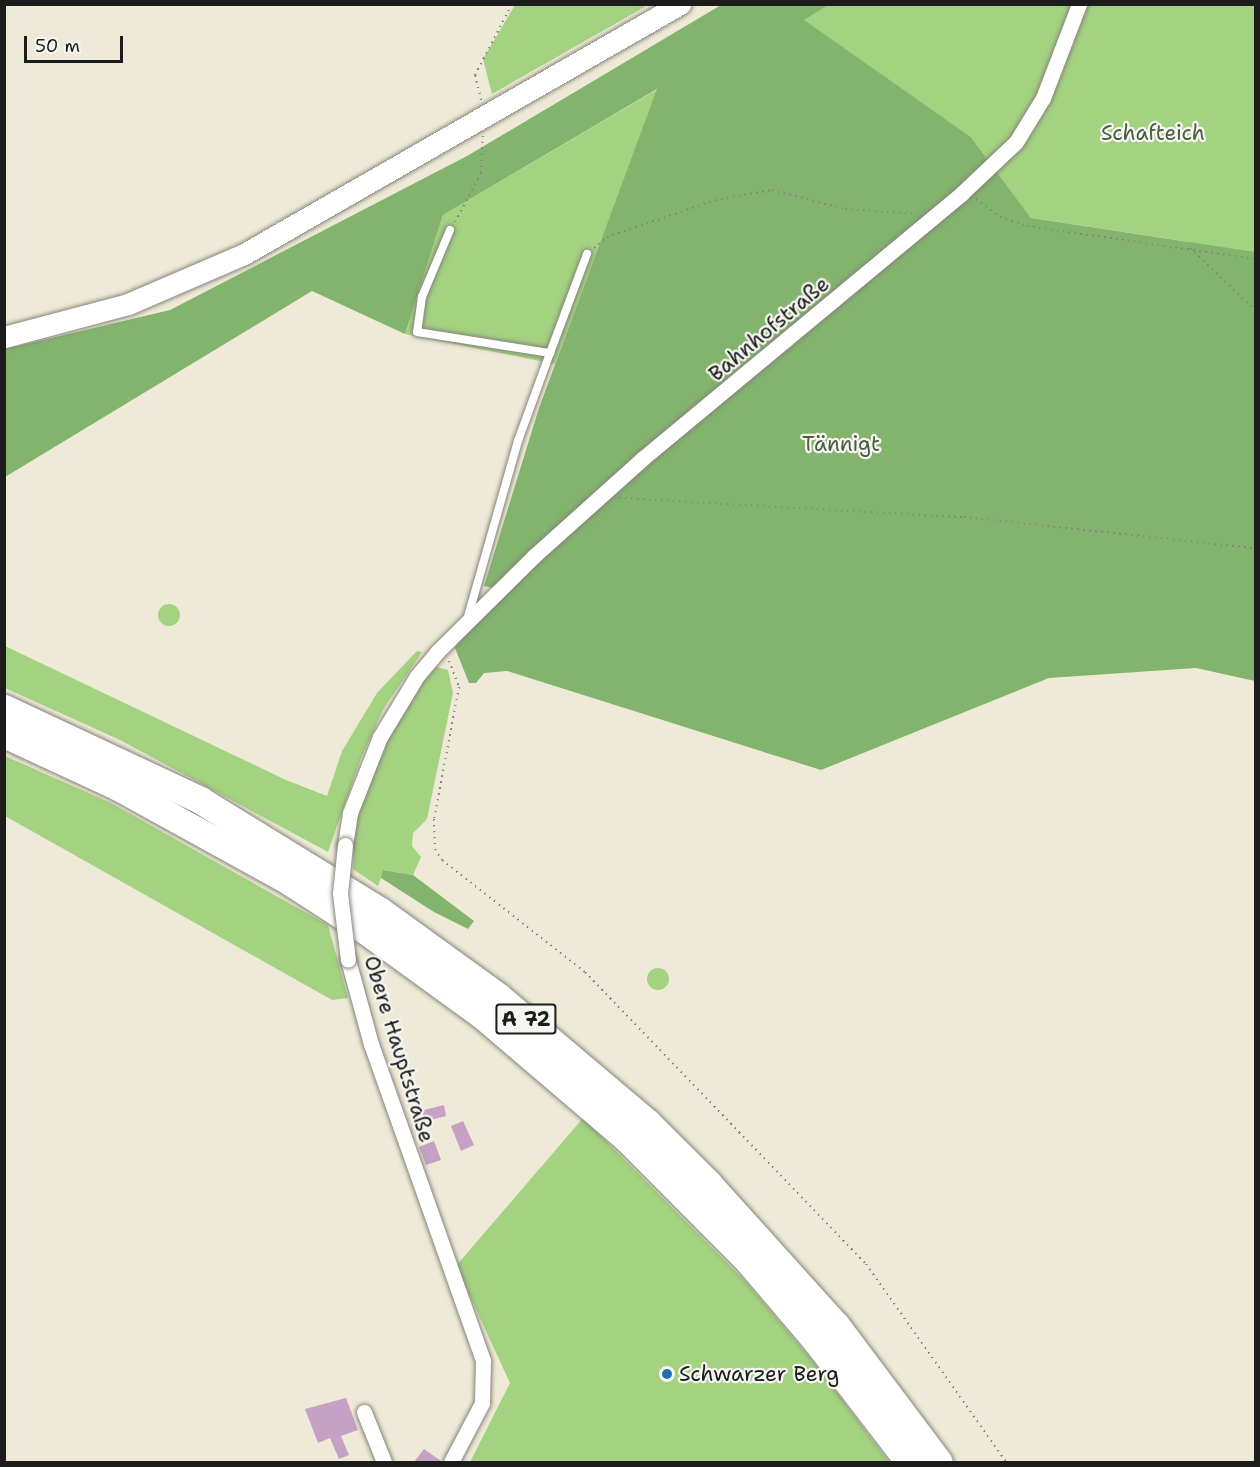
<!DOCTYPE html>
<html>
<head>
<meta charset="utf-8">
<style>
	body { margin:0 }
	#map { position:relative; width:1260px; height:1467px; overflow:hidden; background:#efead7; font-family:"Shantell Sans",sans-serif }
	div>[style] { position:absolute }
	[style*='--x'] { left:calc(var(--x)*1px); top:calc(var(--y)*1px); width:calc(var(--w)*1px); rotate:calc(var(--a)*1deg) }
	.green>* { inset:0; background:#a3d280 }
	.round { border-radius:50% }
	.forest>* { inset:0; background:#82b46e }
	.building>* { inset:0; background:#c5a1c3 }
	.path>* { height:2px; margin-top:-1px; transform-origin:0; background:repeating-linear-gradient(90deg,#86837a 0 1.5px,transparent 0 6px) }
	.roads { filter:drop-shadow(0 0 2px #86837a) drop-shadow(0 0 2px #86837a) }
	.lane>* { height:8px; margin:-4px; padding:0 4px; transform-origin:4px; border-radius:4px; background:#fff }
	.street>* { height:15px; margin:-7.5px; padding:0 7.5px; transform-origin:7.5px; border-radius:7.5px; background:#fff }
	.secondary>* { height:21px; margin:-10.5px; padding:0 10.5px; transform-origin:10.5px; border-radius:10.5px; background:#fff }
	.highway>* { height:27px; margin:-13.5px; padding:0 13.5px; transform-origin:13.5px; border-radius:13.5px; background:#fff }
	.bridges { filter:drop-shadow(0 0 2px #86837a) drop-shadow(0 0 2px #86837a) }
	.street-bridge>* { height:15px; margin:-7.5px; padding:0 7.5px; transform-origin:7.5px; border-radius:7.5px; background:#fff }
	.dots>* { width:16px; height:16px; translate:-50% -50%; box-sizing:border-box; border:3px solid #f6f6f2; border-radius:50% }
	span { translate:-50% -50%; white-space:nowrap; text-align:center; line-height:1.15; -webkit-text-stroke:4.5px #f6f6f2; paint-order:stroke }
	.shield-label span { padding:2px 4px; background:#f6f6f2; border:2px solid; border-radius:4px; -webkit-text-stroke-width:0 }
	.shield-label { font-size:20px; color:#1c1c1c; font-weight:700 }
	.park-label { font-size:21px; color:#4b5c3f }
	.street-label { font-size:21px; color:#1c1c1c }
	.poi-label { font-size:21px; color:#1c1c1c }
	.left { translate:0 -50%; text-align:left }
	.frame { position:absolute; inset:0; border:6px solid #1c1c1c; pointer-events:none }
	.scale { position:absolute; left:24px; top:36px; width:99px; height:27px; box-sizing:border-box; border:3px solid #1c1c1c; border-top:0; padding-left:8px; font-size:18px; line-height:21px; white-space:nowrap; color:#1c1c1c; -webkit-text-stroke:4px #f6f6f2; paint-order:stroke }
</style>
</head>
<body>
<div id="map">
	<div class="green">
		<div style="clip-path:polygon(828px 4px,1255px 5px,1255px 303px,1190px 242px,1031px 218px,971px 137px,803px 20px)"></div>
		<div style="clip-path:polygon(515px 5px,515px 4px,648px 5px,492px 94px,483px 59px)"></div>
		<div style="clip-path:polygon(658px 89px,555px 364px,405px 334px,443px 215px)"></div>
		<div class="round" style="left:158px;top:604px;width:22px;height:22px"></div>
		<div style="clip-path:polygon(5px 646px,286px 780px,327px 796px,342px 751px,377px 693px,417px 651px,422px 652px,384px 708px,361px 758px,328px 852px,120px 740px,5px 688px)"></div>
		<div style="clip-path:polygon(433px 666px,448px 670px,453px 693px,427px 819px,413px 833px,412px 846px,421px 857px,413px 875px,384px 870px,378px 886px,353px 869px,354px 829px,364px 785px,397px 716px)"></div>
		<div style="clip-path:polygon(5px 756px,111px 803px,328px 925px,348px 998px,332px 1000px,5px 816px)"></div>
		<div class="round" style="left:647px;top:968px;width:22px;height:22px"></div>
		<div style="clip-path:polygon(583px 1118px,745px 1281px,817px 1366px,889px 1462px,470px 1462px,510px 1383px,456px 1266px)"></div>
	</div>
	<div class="forest">
		<div style="clip-path:polygon(721px 5px,828px 5px,804px 20px,971px 137px,1031px 218px,1255px 252px,1255px 681px,1196px 668px,1049px 678px,821px 770px,507px 671px,484px 673px,476px 683px,469px 683px,455px 648px,459px 638px,504px 590px,484px 586px,539px 408px,657px 89px,443px 215px,405px 334px,312px 291px,5px 477px,5px 349px,170px 310px,467px 156px)"></div>
		<div style="clip-path:polygon(383px 870px,413px 875px,474px 921px,468px 929px,434px 912px,381px 878px)"></div>
	</div>
	<div class="building">
		<div style="clip-path:polygon(444px 1105px,446px 1116px,423px 1122px,420px 1111px)"></div>
		<div style="clip-path:polygon(463px 1121px,474px 1145px,461px 1151px,451px 1126px)"></div>
		<div style="clip-path:polygon(434px 1141px,441px 1160px,426px 1165px,419px 1147px)"></div>
		<div style="clip-path:polygon(346px 1398px,358px 1430px,341px 1436px,349px 1455px,339px 1459px,330px 1438px,318px 1443px,305px 1409px)"></div>
		<div style="clip-path:polygon(424px 1449px,441px 1461px,441px 1462px,414px 1462px)"></div>
	</div>
	<div class="path">
		<div style="--x:481;--y:100;--w:26;--a:-103"></div>
		<div style="--x:475;--y:75;--w:80;--a:-62.5"></div>
		<div style="--x:976;--y:199;--w:30;--a:37"></div>
		<div style="--x:1000;--y:217;--w:28;--a:18"></div>
		<div style="--x:1027;--y:226;--w:231;--a:8.2"></div>
		<div style="--x:455;--y:222;--w:55;--a:-62"></div>
		<div style="--x:481;--y:173;--w:38;--a:-87"></div>
		<div style="--x:594;--y:248;--w:17;--a:-40"></div>
		<div style="--x:607;--y:237;--w:114;--a:-18.9"></div>
		<div style="--x:715;--y:200;--w:58;--a:-10"></div>
		<div style="--x:772;--y:190;--w:75;--a:14.6"></div>
		<div style="--x:845;--y:209;--w:71;--a:4"></div>
		<div style="--x:1190;--y:248;--w:91;--a:43.7"></div>
		<div style="--x:619;--y:498;--w:346;--a:3.2"></div>
		<div style="--x:964;--y:517;--w:294;--a:6.1"></div>
		<div style="--x:449;--y:661;--w:28;--a:69"></div>
		<div style="--x:459;--y:687;--w:134;--a:100.7"></div>
		<div style="--x:434;--y:819;--w:30;--a:88"></div>
		<div style="--x:435;--y:849;--w:13;--a:58"></div>
		<div style="--x:442;--y:860;--w:182;--a:38.1"></div>
		<div style="--x:585;--y:972;--w:405;--a:46.1"></div>
		<div style="--x:866;--y:1264;--w:242;--a:54.7"></div>
	</div>
	<div class="roads">
		<div class="lane">
			<div style="--x:450;--y:230;--w:73;--a:112.7"></div>
			<div style="--x:422;--y:297;--w:35;--a:98"></div>
			<div style="--x:417;--y:332;--w:135;--a:9"></div>
			<div style="--x:550;--y:353;--w:94;--a:110"></div>
			<div style="--x:518;--y:441;--w:183;--a:105.9"></div>
			<div style="--x:550;--y:353;--w:106;--a:-69.5"></div>
		</div>
		<div class="street">
			<div style="--x:345;--y:845;--w:32;--a:-81"></div>
			<div style="--x:350;--y:813;--w:82;--a:-68.5"></div>
			<div style="--x:380;--y:737;--w:71;--a:-58.8"></div>
			<div style="--x:417;--y:676;--w:33;--a:-50"></div>
			<div style="--x:438;--y:651;--w:135;--a:-44.7"></div>
			<div style="--x:534;--y:556;--w:145;--a:-41.9"></div>
			<div style="--x:642;--y:459;--w:415;--a:-39.7"></div>
			<div style="--x:961;--y:194;--w:76;--a:-43.4"></div>
			<div style="--x:1016;--y:142;--w:52;--a:-58.5"></div>
			<div style="--x:1043;--y:98;--w:101;--a:-69"></div>
			<div style="--x:348;--y:960;--w:87;--a:74.7"></div>
			<div style="--x:371;--y:1044;--w:336;--a:70.5"></div>
			<div style="--x:483;--y:1361;--w:42;--a:91.4"></div>
			<div style="--x:482;--y:1403;--w:67;--a:117.7"></div>
			<div style="--x:364;--y:1412;--w:54;--a:68.2"></div>
		</div>
		<div class="secondary">
			<div style="--x:4;--y:337;--w:128;--a:-14.9"></div>
			<div style="--x:128;--y:304;--w:126;--a:-23.3"></div>
			<div style="--x:244;--y:254;--w:503;--a:-29.83"></div>
		</div>
		<div class="highway">
			<div style="--x:4;--y:708;--w:217;--a:25.1"></div>
			<div style="--x:200;--y:800;--w:210;--a:31.6"></div>
			<div style="--x:379;--y:910;--w:148;--a:35.9"></div>
			<div style="--x:499;--y:997;--w:195;--a:40.2"></div>
			<div style="--x:648;--y:1123;--w:85;--a:45"></div>
			<div style="--x:708;--y:1183;--w:191;--a:48"></div>
			<div style="--x:836;--y:1325;--w:171;--a:53.1"></div>
			<div style="--x:4;--y:734;--w:126;--a:24.9"></div>
			<div style="--x:118;--y:787;--w:187;--a:28.8"></div>
			<div style="--x:282;--y:877;--w:100;--a:32.7"></div>
			<div style="--x:366;--y:931;--w:145;--a:36"></div>
			<div style="--x:483;--y:1016;--w:189;--a:40.5"></div>
			<div style="--x:627;--y:1139;--w:173;--a:45.2"></div>
			<div style="--x:749;--y:1262;--w:104;--a:49.7"></div>
			<div style="--x:816;--y:1341;--w:153;--a:52.5"></div>
		</div>
	</div>
	<div class="bridges">
		<div class="street-bridge">
			<div style="--x:345;--y:845;--w:48;--a:95.9"></div>
			<div style="--x:340;--y:893;--w:67;--a:83.2"></div>
		</div>
	</div>
	<div class="dots">
		<div style="left:667px;top:1374px;background:#1f6fb2"></div>
	</div>
	<div class="shield-label">
		<span style="left:526px;top:1019px">A 72</span>
	</div>
	<div class="park-label">
		<span style="left:1153px;top:133px">Schafteich</span>
		<span style="left:841px;top:444px">Tännigt</span>
	</div>
	<div class="street-label">
		<span style="left:769px;top:329px;rotate:-40deg">Bahnhofstraße</span>
		<span style="left:399px;top:1049px;rotate:73deg">Obere Hauptstraße</span>
	</div>
	<div class="poi-label">
		<span class="left" style="left:679px;top:1374px">Schwarzer Berg</span>
	</div>
	<div class="frame"></div>
	<div class="scale">50 m</div>
</div>
</body>
</html>
